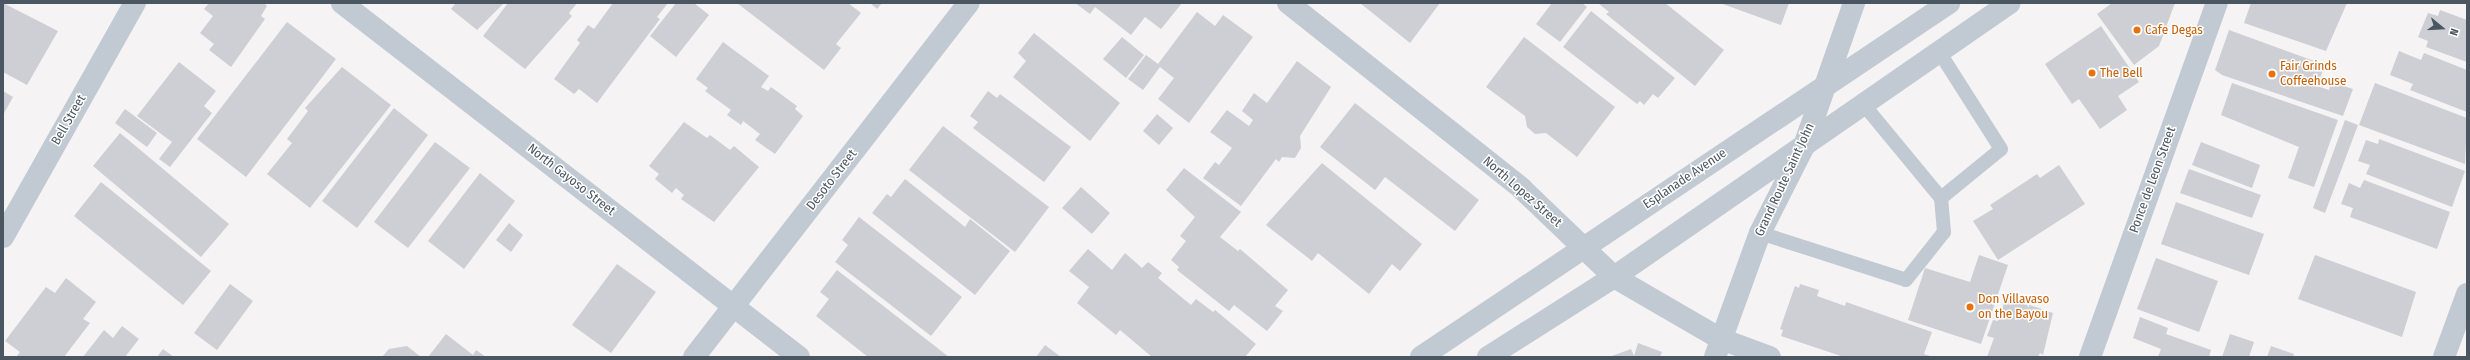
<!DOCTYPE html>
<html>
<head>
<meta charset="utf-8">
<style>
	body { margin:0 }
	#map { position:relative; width:2470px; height:360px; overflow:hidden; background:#f5f3f3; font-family:"Fira Sans Condensed",sans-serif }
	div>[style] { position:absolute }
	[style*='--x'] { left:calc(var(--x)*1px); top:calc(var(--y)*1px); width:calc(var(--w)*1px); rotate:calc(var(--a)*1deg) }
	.building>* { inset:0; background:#cdcfd5 }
	.service>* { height:14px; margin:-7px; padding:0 7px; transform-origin:7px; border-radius:7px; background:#c1cad2 }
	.minor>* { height:22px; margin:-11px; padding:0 11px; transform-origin:11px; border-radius:11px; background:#c1cad2 }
	.tertiary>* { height:22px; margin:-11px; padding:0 11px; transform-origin:11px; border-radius:11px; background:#c1cad2 }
	.dots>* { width:11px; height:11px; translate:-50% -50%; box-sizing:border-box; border:2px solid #fff; border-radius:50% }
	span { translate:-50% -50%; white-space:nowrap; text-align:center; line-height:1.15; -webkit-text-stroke:3px #fff; paint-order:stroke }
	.food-label { font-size:13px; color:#c56008 }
	.left { translate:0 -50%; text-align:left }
	.street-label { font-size:13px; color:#4a5661 }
	.frame { position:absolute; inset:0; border:4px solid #4a5661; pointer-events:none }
	.north { position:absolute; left:2422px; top:8px; width:40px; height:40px; -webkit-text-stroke:3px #fff; paint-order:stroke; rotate:108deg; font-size:11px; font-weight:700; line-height:16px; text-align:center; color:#4a5661 }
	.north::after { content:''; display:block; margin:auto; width:14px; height:18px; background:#4a5661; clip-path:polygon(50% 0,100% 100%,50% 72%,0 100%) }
</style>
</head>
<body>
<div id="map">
	<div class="building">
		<div style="clip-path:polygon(3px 3px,58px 31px,27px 85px,3px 72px)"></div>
		<div style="clip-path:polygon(209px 3px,264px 3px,267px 6px,261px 16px,265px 19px,231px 67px,209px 50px,214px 44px,200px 33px,213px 16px,204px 9px)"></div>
		<div style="clip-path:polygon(456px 3px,504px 3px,477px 30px,451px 9px)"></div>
		<div style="clip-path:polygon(508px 3px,577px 3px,569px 13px,572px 16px,525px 69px,483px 36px)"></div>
		<div style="clip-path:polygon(613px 3px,668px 3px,657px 17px,660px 19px,597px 103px,579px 89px,574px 94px,554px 79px,580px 43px,577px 40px,588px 25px,594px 29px)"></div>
		<div style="clip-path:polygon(676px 3px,694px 3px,709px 15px,676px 57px,650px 36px)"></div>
		<div style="clip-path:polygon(737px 3px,848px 3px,861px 13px,836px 44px,841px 48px,824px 70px)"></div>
		<div style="clip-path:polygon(870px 3px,882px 3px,877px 9px)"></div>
		<div style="clip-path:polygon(1075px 3px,1182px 3px,1161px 29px,1145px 17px,1131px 35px,1095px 7px,1090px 14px)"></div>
		<div style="clip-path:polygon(1360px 3px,1440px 3px,1410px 43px)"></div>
		<div style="clip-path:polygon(1552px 3px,1582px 3px,1587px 7px,1560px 42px,1536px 24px)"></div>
		<div style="clip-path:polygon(1598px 3px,1665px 3px,1724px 50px,1695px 86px,1606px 14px,1609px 12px)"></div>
		<div style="clip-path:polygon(1720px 3px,1789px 3px,1781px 25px)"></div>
		<div style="clip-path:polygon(2112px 3px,2175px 3px,2159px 46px,2134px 65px,2097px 14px)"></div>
		<div style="clip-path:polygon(2251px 3px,2347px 3px,2326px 51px,2244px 23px)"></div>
		<div style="clip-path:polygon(2440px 10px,2467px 20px,2467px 62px,2426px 47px,2428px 41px,2418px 37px,2428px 13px,2438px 16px)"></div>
		<div style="clip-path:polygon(1591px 11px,1675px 78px,1658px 98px,1653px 94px,1644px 105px,1640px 101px,1637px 104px,1563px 47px)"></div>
		<div style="clip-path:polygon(1197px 12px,1215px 26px,1223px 15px,1253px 37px,1189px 123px,1158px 99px,1174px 78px,1160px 67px,1143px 90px,1128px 79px,1146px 55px,1158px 64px)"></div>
		<div style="clip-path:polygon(287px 22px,336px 59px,246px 177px,197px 139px)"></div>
		<div style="clip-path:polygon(2101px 26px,2139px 82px,2118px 96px,2127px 110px,2100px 129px,2079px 99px,2072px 104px,2045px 64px)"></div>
		<div style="clip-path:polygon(2229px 30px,2325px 65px,2317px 86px,2329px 90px,2331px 82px,2353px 89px,2343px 116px,2222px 75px,2215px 70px)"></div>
		<div style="clip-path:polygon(1034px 33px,1120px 103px,1090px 141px,1013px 77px,1026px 61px,1018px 53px)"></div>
		<div style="clip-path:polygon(1122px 37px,1144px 55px,1126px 78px,1103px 59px)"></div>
		<div style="clip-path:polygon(1524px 37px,1615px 107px,1577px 157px,1546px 133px,1535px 134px,1527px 127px,1525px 116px,1486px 87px)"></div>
		<div style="clip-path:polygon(723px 42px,769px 76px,761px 87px,768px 91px,771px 87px,797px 106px,795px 109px,803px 116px,775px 154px,755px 140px,760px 134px,743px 121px,741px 125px,727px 115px,731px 110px,705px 91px,708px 88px,696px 79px)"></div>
		<div style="clip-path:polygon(2399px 51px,2421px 60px,2424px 53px,2467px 70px,2467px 112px,2410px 90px,2413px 84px,2390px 75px)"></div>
		<div style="clip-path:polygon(1297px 61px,1331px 87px,1300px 136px,1301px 148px,1295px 158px,1282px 157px,1279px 162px,1276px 159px,1241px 206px,1203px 178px,1215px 162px,1219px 165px,1232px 148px,1210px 132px,1227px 110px,1249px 126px,1253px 120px,1242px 111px,1254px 93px,1267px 103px)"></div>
		<div style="clip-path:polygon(179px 62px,216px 91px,204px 106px,212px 113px,170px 167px,159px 159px,172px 142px,137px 116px)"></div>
		<div style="clip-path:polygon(342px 67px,391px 105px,310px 208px,267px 174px,292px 143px,287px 139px,308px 111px,305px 108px)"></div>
		<div style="clip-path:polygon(2232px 83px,2338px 120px,2314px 187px,2288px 178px,2299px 147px,2221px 115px)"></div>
		<div style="clip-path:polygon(2375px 83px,2467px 118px,2465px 164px,2359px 125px)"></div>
		<div style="clip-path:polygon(3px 91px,13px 97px,3px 115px)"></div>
		<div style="clip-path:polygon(988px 91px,997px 98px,1000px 94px,1071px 147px,1044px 182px,973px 128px,978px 122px,970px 116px)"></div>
		<div style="clip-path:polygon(1355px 103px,1479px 200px,1455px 231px,1385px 177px,1375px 190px,1320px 147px)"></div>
		<div style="clip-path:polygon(394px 108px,428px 135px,357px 228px,322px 201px)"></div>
		<div style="clip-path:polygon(125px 109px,157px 133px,147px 147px,115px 123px)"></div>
		<div style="clip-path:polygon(1157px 114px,1173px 128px,1159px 145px,1143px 131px)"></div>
		<div style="clip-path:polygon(2345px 120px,2358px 125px,2325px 213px,2313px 208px)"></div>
		<div style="clip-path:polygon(684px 122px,707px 138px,710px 135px,730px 150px,734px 146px,759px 167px,714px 222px,681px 199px,684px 195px,676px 188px,672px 193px,655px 179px,659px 174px,649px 166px)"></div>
		<div style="clip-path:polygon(943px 126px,1049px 207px,1015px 252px,909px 170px)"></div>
		<div style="clip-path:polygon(120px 133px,229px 224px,201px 257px,93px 166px)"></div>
		<div style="clip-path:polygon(2379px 139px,2465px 171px,2452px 207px,2366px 174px,2370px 165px,2358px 161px,2366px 140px,2378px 144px)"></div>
		<div style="clip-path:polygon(435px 142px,470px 168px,408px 248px,374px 222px)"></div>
		<div style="clip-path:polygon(2201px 142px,2260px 165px,2252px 188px,2192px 165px)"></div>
		<div style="clip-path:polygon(1322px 163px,1422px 244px,1400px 271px,1392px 264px,1369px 294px,1318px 253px,1312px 261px,1266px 225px)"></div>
		<div style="clip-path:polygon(2059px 165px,2085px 204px,1998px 260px,1973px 221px,1993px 209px,1990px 205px,2037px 174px,2040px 178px)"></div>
		<div style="clip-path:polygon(1184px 168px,1241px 212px,1220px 237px,1238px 251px,1240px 249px,1288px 290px,1275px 306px,1283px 311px,1267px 331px,1234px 305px,1229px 311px,1177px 270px,1179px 267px,1171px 260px,1186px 241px,1180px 236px,1195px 217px,1166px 190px)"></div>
		<div style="clip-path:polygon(2189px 169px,2261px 195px,2252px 218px,2180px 193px)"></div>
		<div style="clip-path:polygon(480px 173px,515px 201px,464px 269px,428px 241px)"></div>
		<div style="clip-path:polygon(905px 179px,965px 227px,970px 219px,1010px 251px,975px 295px,872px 213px,887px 194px,891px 197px)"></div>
		<div style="clip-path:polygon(2364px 180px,2450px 212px,2437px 249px,2350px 217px,2353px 208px,2341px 204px,2349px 183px,2360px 188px)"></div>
		<div style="clip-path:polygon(101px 182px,211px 271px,183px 305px,74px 216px)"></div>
		<div style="clip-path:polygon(1081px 187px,1110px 213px,1092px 234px,1062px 208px)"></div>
		<div style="clip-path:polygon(2176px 202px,2264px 234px,2249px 275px,2161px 244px)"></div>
		<div style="clip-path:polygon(859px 217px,962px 297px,931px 336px,835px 262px,848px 245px,842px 240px)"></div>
		<div style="clip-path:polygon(509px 223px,523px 235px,511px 252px,496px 240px)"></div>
		<div style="clip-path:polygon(1088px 249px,1112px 270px,1125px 253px,1142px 268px,1148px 262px,1162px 273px,1158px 278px,1191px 305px,1196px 299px,1213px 312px,1215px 310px,1256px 344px,1245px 357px,1152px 357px,1120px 330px,1116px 335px,1077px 303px,1089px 287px,1069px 271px)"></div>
		<div style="clip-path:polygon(1979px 255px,2008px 265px,1981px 344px,1908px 320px,1925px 268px,1970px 282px)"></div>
		<div style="clip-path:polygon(2315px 255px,2416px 292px,2402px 337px,2298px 299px)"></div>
		<div style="clip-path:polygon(2156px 258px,2218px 281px,2199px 332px,2137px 309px)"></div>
		<div style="clip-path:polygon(617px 264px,656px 292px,611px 353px,572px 325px)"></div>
		<div style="clip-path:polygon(837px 270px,949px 357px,868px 357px,816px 316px,829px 299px,820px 292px)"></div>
		<div style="clip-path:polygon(66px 278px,96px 302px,83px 319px,90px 323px,64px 357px,16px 357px,20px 352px,5px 341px,46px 287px,55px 293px)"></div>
		<div style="clip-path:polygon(230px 284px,253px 301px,217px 350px,194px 333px)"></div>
		<div style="clip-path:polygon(1800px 284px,1819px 290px,1817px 296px,1845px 306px,1846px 302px,1932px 332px,1924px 354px,1933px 357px,1844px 357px,1781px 336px,1783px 330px,1780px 329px,1795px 286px,1799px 288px)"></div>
		<div style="clip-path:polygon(2012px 294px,2022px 297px,2021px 302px,2053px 313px,2043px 355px,2040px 353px,2038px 357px,1987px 357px,1994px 338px,1987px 336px,1993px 320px,1998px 321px,2005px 299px,2010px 301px)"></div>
		<div style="clip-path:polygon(2140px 317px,2168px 328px,2166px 334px,2211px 350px,2209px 357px,2158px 357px,2161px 349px,2133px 338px)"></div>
		<div style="clip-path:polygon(122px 326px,139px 339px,125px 357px,83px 357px,104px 330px,113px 338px)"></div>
		<div style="clip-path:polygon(446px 334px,473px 355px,476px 350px,486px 357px,428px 357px)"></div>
		<div style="clip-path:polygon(2230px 334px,2254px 342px,2249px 357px,2222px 357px)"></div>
		<div style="clip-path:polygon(1638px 343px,1662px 352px,1660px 357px,1609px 357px,1631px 349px,1634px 356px)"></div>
		<div style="clip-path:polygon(1045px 345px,1061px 357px,1036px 357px)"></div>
		<div style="clip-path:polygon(407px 346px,421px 357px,382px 357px,389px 349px)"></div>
		<div style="clip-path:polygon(2271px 346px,2294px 354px,2293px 357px,2267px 357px)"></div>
		<div style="clip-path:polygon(163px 349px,174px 357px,157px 357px)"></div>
	</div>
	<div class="service">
		<div style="--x:1864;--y:105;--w:121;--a:50.4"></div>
		<div style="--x:1760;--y:233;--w:153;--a:17.8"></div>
		<div style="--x:1906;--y:280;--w:61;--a:-51.6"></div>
		<div style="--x:1944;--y:232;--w:34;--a:-95"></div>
		<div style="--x:1941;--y:198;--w:77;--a:-39.2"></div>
		<div style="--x:2001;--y:149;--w:117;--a:-122.5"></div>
	</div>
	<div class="minor">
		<div style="--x:342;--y:3;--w:578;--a:37.76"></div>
		<div style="--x:1288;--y:3;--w:298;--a:38.4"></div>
		<div style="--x:1521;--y:188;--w:129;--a:43.7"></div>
		<div style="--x:1614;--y:277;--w:124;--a:30.1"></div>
		<div style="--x:1721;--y:339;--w:52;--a:20.2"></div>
		<div style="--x:3;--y:237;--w:269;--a:-60.6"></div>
		<div style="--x:694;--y:357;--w:448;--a:-52.2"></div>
		<div style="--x:1715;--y:357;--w:132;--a:-70.1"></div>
		<div style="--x:1760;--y:233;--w:97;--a:-63.2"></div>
		<div style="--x:1804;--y:146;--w:151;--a:-70.7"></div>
		<div style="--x:2090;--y:357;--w:376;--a:-70.3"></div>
		<div style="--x:2444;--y:357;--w:67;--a:-69.9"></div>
	</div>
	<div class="tertiary">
		<div style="--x:1421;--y:357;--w:636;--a:-33.84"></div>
		<div style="--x:1488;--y:357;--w:149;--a:-32.4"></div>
		<div style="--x:1614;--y:277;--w:481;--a:-34.7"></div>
	</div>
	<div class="dots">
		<div style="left:2137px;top:30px;background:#e8710a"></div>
		<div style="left:2092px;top:73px;background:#e8710a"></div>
		<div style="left:2272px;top:74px;background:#e8710a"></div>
		<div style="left:1970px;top:307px;background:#e8710a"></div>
	</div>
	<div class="food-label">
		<span class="left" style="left:2145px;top:30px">Cafe Degas</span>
		<span class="left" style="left:2280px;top:74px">Fair Grinds<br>Coffeehouse</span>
		<span class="left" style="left:2100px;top:73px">The Bell</span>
		<span class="left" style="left:1978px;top:307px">Don Villavaso<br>on the Bayou</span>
	</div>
	<div class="street-label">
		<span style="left:69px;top:120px;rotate:-60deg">Bell Street</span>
		<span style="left:1685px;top:179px;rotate:-34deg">Esplanade Avenue</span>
		<span style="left:571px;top:180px;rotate:38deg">North Gayoso Street</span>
		<span style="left:832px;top:180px;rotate:-52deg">Desoto Street</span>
		<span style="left:1785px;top:180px;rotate:-65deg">Grand Route Saint John</span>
		<span style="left:2153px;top:180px;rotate:-70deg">Ponce de Leon Street</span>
		<span style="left:1522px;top:192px;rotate:41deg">North Lopez Street</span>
	</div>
	<div class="frame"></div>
	<div class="north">N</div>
</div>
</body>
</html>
